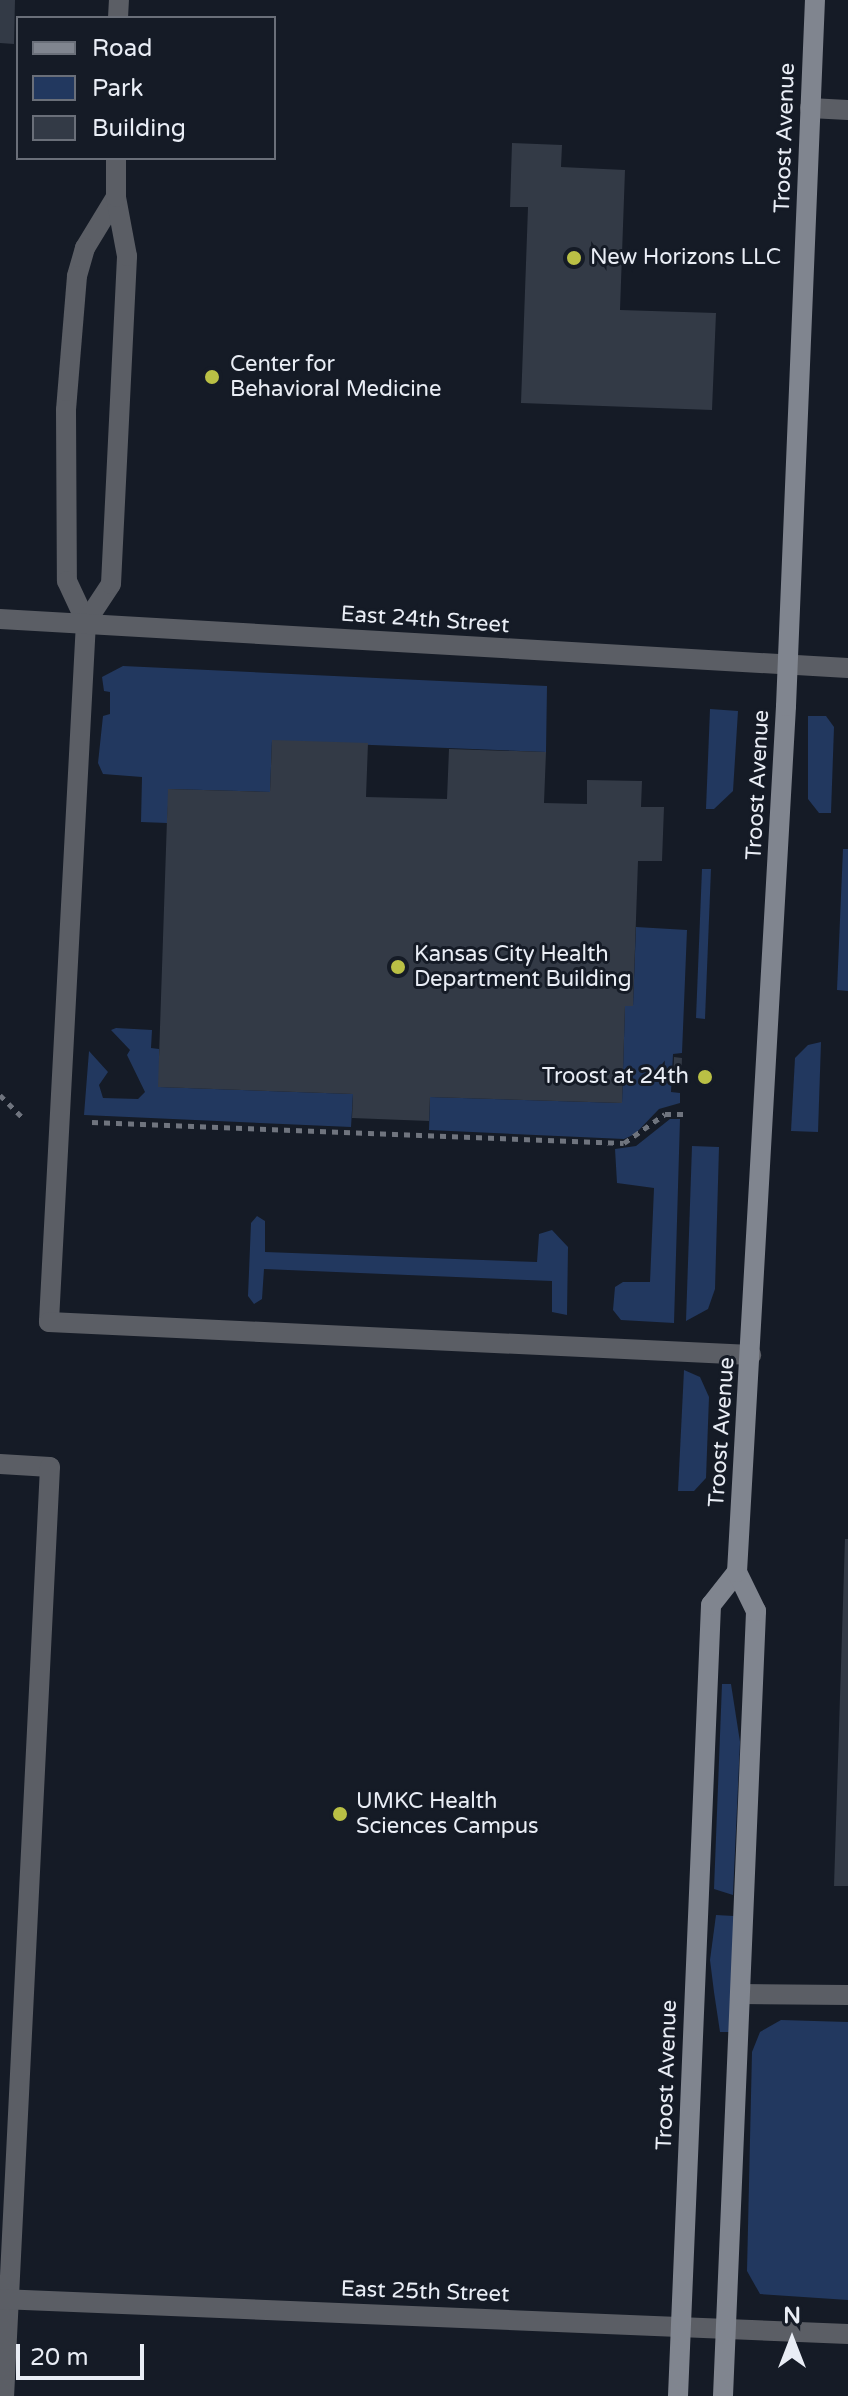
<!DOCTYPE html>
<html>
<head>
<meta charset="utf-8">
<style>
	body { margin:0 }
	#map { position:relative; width:848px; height:2396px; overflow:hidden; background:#151b26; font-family:"Varela Round",sans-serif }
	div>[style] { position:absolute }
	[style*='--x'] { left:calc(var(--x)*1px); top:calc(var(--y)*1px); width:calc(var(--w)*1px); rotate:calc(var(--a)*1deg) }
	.green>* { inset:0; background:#22385f }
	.building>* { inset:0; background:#333a46 }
	.path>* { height:5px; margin-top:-2.5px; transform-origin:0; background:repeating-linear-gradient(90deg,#6f747e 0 6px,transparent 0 12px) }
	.service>* { height:20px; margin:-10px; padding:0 10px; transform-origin:10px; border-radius:10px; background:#5b5e65 }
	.minor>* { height:20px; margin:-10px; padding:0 10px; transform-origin:10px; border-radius:10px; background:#5b5e65 }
	.tertiary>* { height:20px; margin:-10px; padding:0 10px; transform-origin:10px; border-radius:10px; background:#5b5e65 }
	.secondary>* { height:20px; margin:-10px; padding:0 10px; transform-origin:10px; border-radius:10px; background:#80858f }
	.dots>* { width:22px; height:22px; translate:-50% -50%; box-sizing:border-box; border:4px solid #151b26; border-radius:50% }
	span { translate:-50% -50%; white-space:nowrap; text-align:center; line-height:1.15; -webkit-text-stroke:6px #151b26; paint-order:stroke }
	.street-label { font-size:22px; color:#e9edf5 }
	.poi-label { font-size:22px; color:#e9edf5 }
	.left { translate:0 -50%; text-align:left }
	.right { translate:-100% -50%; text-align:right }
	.legend { position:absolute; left:16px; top:16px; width:260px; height:144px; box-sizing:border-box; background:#151b26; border:2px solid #6a6f79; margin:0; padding:10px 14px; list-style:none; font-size:24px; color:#e9edf5 }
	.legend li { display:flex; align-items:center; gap:16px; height:40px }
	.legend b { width:40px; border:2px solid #6a6f79 }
	.north { position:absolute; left:752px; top:2300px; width:80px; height:80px; -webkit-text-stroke:6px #151b26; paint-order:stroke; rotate:0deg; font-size:22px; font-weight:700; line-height:32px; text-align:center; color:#e9edf5 }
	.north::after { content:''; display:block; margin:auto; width:28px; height:36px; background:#e9edf5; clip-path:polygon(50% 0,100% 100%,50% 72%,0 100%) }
	.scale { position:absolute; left:16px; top:2344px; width:128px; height:36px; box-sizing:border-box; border:4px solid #e9edf5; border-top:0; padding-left:10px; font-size:24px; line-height:28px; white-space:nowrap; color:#e9edf5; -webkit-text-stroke:6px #151b26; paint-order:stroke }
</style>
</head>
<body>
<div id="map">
	<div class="green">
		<div style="clip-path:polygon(123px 666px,547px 686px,546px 752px,272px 741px,270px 792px,169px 789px,167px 823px,141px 822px,142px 777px,103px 774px,98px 763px,103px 716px,110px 714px,110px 692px,104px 691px,102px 677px)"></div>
		<div style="clip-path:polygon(710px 709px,738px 711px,733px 791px,714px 809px,706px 809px)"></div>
		<div style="clip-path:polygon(808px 716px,826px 716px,834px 727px,831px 813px,819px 813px,808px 799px)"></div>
		<div style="clip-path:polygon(843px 849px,848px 849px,848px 991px,837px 990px)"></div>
		<div style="clip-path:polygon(702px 869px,711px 869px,705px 1019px,696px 1018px)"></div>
		<div style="clip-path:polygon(636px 927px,687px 930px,682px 1053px,673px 1054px,671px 1092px,680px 1093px,680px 1103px,659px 1109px,635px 1134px,624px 1139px,429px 1130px,430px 1097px,622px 1103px,625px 1006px,633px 1006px)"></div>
		<div style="clip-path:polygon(116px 1028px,152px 1030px,151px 1048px,159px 1049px,159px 1087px,353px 1094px,351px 1127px,84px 1115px,89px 1051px,108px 1072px,99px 1085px,103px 1098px,138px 1099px,145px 1092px,127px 1055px,130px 1050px,111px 1030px)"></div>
		<div style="clip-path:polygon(821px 1042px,818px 1132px,791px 1131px,795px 1058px,808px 1045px)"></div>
		<div style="clip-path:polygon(670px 1119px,680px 1119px,674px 1323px,621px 1320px,613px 1310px,615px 1287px,623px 1282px,650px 1282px,654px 1188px,617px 1183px,615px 1149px,636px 1146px)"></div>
		<div style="clip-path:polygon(692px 1146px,719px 1147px,715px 1289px,708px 1309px,686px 1321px)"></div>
		<div style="clip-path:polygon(257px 1216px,265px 1221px,265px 1252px,537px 1262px,539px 1234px,552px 1230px,568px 1247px,567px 1315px,552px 1312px,552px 1281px,264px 1269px,262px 1299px,254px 1304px,248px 1296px,251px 1223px)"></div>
		<div style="clip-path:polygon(684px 1370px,700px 1377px,709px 1397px,706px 1478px,694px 1491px,678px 1491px)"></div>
		<div style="clip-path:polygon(722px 1684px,731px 1684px,740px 1742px,733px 1895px,714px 1889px)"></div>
		<div style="clip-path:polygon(716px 1915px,734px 1916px,730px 2032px,720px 2032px,714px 1992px,710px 1960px)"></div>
		<div style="clip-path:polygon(781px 2020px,848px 2022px,848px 2300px,760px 2294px,747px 2271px,752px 2052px,760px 2032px)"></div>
	</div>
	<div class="building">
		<div style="clip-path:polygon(0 0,15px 0,14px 44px,0 43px)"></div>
		<div style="clip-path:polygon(512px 143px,562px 145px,561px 167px,625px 170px,620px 310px,716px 313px,712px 410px,521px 403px,528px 207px,510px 207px)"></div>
		<div style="clip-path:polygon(272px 740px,368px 743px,366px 797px,447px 799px,449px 749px,546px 752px,544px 803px,587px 804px,587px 780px,642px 781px,641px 807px,664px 807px,662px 861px,638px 861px,633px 1006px,625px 1006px,622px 1103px,430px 1097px,429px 1121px,352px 1118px,353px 1094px,158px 1087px,168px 789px,270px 792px)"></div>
		<div style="clip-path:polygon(674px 1057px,682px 1058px,681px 1085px,673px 1085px)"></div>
		<div style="clip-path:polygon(845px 1539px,848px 1539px,848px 1886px,834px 1886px)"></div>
	</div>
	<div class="path">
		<div style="--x:0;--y:1095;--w:34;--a:45"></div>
		<div style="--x:92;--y:1122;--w:532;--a:2.26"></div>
		<div style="--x:624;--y:1143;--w:50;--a:-35.3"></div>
		<div style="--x:665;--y:1114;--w:23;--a:0"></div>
	</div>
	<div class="service">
		<div style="--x:118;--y:18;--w:18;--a:-87"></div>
		<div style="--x:810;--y:108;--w:38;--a:3"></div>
		<div style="--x:116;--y:197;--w:60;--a:121.3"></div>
		<div style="--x:85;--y:248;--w:29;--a:106"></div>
		<div style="--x:77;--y:276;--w:134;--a:94.7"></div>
		<div style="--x:66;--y:410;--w:171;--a:89.7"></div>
		<div style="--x:67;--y:581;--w:45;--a:65.1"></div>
		<div style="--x:86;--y:622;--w:701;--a:93.03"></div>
		<div style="--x:49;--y:1322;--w:703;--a:2.69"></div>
		<div style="--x:86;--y:622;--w:45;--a:-56.7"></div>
		<div style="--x:111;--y:584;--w:328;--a:-87.2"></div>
		<div style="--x:127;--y:256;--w:60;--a:-100.6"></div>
		<div style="--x:116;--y:197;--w:39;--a:-90"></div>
	</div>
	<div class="minor">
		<div style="--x:0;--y:619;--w:849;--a:3.31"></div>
		<div style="--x:0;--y:1464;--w:50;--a:3.4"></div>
		<div style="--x:50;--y:1467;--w:930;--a:92.83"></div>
		<div style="--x:740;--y:1994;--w:108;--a:0.5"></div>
	</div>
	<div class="tertiary">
		<div style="--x:0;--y:2299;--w:849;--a:2.36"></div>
	</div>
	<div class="secondary">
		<div style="--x:678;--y:2396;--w:792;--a:-87.61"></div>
		<div style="--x:711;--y:1605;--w:42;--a:-51.8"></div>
		<div style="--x:723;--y:2396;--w:786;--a:-87.59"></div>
		<div style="--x:756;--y:1611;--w:43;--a:-116"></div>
		<div style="--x:737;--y:1572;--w:867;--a:-86.76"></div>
		<div style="--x:786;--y:706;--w:707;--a:-87.65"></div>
	</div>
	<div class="dots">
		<div style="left:574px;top:258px;background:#bac045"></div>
		<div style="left:212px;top:377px;background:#bac045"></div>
		<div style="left:398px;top:967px;background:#bac045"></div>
		<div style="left:705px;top:1077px;background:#bac045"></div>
		<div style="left:340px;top:1814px;background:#bac045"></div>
	</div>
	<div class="street-label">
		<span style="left:785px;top:138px;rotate:-88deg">Troost Avenue</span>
		<span style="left:425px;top:620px;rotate:4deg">East 24th Street</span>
		<span style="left:758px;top:785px;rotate:-87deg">Troost Avenue</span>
		<span style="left:722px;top:1432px;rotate:-86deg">Troost Avenue</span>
		<span style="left:667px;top:2075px;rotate:-88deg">Troost Avenue</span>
		<span style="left:425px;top:2292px;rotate:2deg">East 25th Street</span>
	</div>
	<div class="poi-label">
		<span class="left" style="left:590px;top:258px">New Horizons LLC</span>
		<span class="left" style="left:230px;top:377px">Center for<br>Behavioral Medicine</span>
		<span class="left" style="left:414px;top:967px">Kansas City Health<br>Department Building</span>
		<span class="right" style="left:689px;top:1077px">Troost at 24th</span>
		<span class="left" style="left:356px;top:1814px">UMKC Health<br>Sciences Campus</span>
	</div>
	<ul class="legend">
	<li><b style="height:10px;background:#80858f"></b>Road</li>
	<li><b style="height:22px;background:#22385f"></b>Park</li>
	<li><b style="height:22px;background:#333a46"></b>Building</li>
	</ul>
	<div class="north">N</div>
	<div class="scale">20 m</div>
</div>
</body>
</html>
